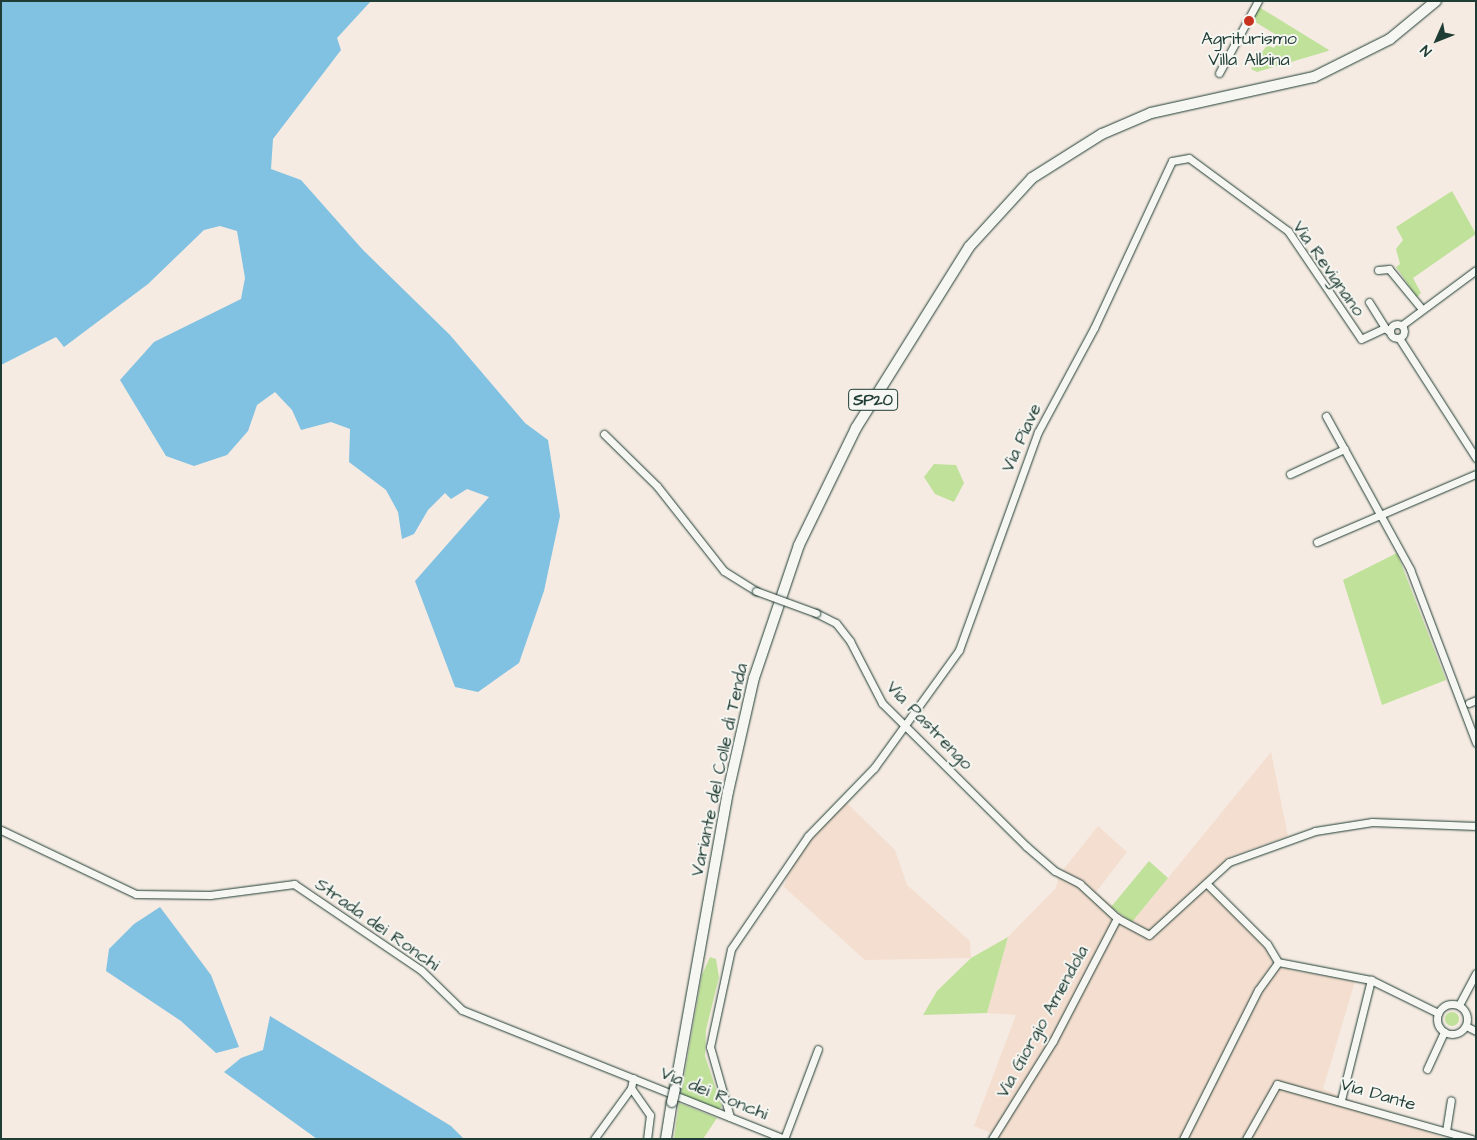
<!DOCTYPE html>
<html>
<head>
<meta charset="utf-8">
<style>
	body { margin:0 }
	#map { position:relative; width:1477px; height:1140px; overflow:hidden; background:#f5ebe2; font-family:"Architects Daughter",sans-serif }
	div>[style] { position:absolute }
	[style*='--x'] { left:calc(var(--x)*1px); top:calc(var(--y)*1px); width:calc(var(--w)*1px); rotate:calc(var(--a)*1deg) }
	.built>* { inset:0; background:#f4decf }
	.green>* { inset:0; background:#bfe19a }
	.round { border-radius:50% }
	.water>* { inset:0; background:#81c1e2 }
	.roads { filter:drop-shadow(0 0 1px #1f3d34) drop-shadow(0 0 1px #1f3d34) }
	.street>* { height:7px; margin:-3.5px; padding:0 3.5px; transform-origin:3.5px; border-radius:3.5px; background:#f6f6f2 }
	.street>.ring { margin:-3.5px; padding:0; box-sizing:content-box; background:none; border:7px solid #f6f6f2; border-radius:50% }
	.primary>* { height:10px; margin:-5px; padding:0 5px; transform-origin:5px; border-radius:5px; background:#f6f6f2 }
	.bridges { filter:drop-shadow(0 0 1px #1f3d34) drop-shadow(0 0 1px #1f3d34) }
	.street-bridge>* { height:7px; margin:-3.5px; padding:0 3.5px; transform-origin:3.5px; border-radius:3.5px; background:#f6f6f2 }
	.primary-bridge>* { height:10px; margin:-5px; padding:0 5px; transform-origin:5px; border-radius:5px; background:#f6f6f2 }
	.dots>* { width:14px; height:14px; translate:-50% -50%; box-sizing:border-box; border:2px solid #f6f6f2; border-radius:50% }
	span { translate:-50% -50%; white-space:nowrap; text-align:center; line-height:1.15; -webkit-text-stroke:4px #f6f6f2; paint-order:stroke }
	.shield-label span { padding:1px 4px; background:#f6f6f2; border:1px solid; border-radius:4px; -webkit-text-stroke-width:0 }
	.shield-label { font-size:16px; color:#1f3d34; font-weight:700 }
	.poi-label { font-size:18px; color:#1f3d34 }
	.street-label { font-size:18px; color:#1f3d34 }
	.frame { position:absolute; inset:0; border:2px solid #1f3d34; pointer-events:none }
	.north { position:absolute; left:1412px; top:15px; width:50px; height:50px; -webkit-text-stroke:4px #f6f6f2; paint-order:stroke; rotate:226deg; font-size:14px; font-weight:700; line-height:20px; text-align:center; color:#1f3d34 }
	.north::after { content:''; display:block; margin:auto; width:18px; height:22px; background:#1f3d34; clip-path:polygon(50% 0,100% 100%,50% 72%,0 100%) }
</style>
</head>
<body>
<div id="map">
	<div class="built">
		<div style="clip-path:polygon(1271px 752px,1288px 836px,1229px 857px,1206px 881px,1290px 970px,1355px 981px,1323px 1089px,1446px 1139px,995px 1139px,996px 1135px,974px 1126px,1016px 1015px,987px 1013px,1008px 937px,1056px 888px,1059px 875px,1098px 826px,1127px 852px,1096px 892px,1132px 922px)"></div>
		<div style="clip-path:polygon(846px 802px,895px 850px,907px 885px,970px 941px,971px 958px,865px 960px,784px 887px,790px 867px,806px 843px)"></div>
	</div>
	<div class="green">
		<div style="clip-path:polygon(1259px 7px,1329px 50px,1328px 51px,1257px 72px,1251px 69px,1267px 45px,1274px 48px,1279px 41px,1278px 36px,1252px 20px)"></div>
		<div style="clip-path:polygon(1452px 191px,1476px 234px,1413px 278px,1421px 293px,1417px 297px,1396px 267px,1400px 264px,1396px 249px,1403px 240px,1396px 227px)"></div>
		<div style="clip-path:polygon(934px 464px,956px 465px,964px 483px,954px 502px,935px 494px,924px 477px)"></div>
		<div style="clip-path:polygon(1397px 553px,1446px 680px,1382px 705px,1343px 580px)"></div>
		<div style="clip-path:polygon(1149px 861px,1168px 878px,1132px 922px,1111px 907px)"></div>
		<div style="clip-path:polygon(1008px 937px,987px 1013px,923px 1015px,937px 991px,971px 958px)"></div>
		<div style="clip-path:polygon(710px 957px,716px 959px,719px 977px,706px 1030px,705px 1056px,722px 1107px,717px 1110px,681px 1095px,702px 975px)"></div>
		<div class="round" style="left:1445px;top:1012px;width:14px;height:14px"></div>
		<div style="clip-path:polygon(679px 1103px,717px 1118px,703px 1139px,674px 1139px)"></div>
	</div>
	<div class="water">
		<div style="clip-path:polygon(1px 1px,371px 1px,337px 38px,341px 50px,273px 139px,271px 169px,301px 180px,363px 250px,450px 335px,525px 423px,548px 440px,560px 516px,544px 591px,519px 663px,478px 692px,455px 687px,415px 581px,489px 497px,467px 489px,451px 499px,445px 493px,428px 510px,414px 534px,402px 539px,398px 512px,386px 490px,349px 462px,350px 429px,331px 422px,301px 430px,292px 410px,275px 392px,257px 405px,248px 431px,227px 455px,194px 466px,166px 456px,120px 380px,154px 342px,241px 299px,245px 278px,237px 231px,220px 226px,204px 230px,148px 284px,64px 347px,56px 337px,1px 365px)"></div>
		<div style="clip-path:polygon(160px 907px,211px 975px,239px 1047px,216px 1053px,181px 1021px,106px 971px,109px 949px,134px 924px)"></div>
		<div style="clip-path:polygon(270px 1016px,451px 1126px,464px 1139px,317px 1139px,224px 1072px,241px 1058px,263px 1050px)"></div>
	</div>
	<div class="roads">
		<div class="street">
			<div style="--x:1219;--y:73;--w:82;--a:-61.6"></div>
			<div style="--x:1378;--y:270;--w:11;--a:-5"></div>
			<div style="--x:1389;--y:269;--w:50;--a:50.6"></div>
			<div style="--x:1369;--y:302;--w:31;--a:58"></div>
			<div class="ring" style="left:1390px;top:324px;width:7px;height:7px"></div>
			<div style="--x:1402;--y:325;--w:92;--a:-36.6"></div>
			<div style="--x:1399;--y:338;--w:143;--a:57.3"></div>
			<div style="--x:1326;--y:416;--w:175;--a:61.2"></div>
			<div style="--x:1410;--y:569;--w:186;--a:69.2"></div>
			<div style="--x:604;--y:434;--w:74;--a:44.5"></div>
			<div style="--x:657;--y:486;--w:108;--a:51.8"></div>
			<div style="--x:724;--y:571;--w:38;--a:32"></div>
			<div style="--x:1290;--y:474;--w:60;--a:-24.8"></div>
			<div style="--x:1317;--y:542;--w:173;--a:-23.2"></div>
			<div style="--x:816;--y:613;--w:22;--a:27"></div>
			<div style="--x:836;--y:623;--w:23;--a:52"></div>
			<div style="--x:850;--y:641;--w:70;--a:62.7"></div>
			<div style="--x:882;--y:703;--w:203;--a:44.8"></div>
			<div style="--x:1026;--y:846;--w:38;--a:41"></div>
			<div style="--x:1055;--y:871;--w:28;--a:27"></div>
			<div style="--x:1080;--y:884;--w:50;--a:42.6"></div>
			<div style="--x:1117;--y:918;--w:36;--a:28"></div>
			<div style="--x:1149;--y:935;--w:108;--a:-42.4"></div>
			<div style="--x:1229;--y:862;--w:91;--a:-19.8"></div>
			<div style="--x:1315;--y:831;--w:58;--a:-9"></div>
			<div style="--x:1372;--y:822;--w:104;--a:2.2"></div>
			<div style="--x:1469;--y:703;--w:8;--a:-23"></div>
			<div style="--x:1;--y:830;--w:149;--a:25.4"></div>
			<div style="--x:136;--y:894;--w:74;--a:0.8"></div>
			<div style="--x:210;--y:895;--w:85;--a:-7.5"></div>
			<div style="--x:294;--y:884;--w:153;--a:34.1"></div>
			<div style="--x:421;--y:970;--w:57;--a:44.3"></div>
			<div style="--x:462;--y:1010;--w:348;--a:21.8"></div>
			<div style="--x:1278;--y:962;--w:95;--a:11"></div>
			<div class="ring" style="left:1437px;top:1004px;width:23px;height:23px"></div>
			<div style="--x:1459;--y:1005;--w:36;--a:-62"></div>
			<div style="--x:1466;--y:1026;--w:11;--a:27"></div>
			<div style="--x:1427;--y:1069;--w:41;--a:-65.3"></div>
			<div style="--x:633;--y:1078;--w:10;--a:101"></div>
			<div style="--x:631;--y:1088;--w:33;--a:55"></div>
			<div style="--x:650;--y:1115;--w:24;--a:97"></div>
			<div style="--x:1341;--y:1100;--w:124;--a:-76"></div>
			<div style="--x:1371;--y:980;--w:75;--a:26.2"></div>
			<div style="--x:730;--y:1117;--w:73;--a:-105.9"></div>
			<div style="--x:710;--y:1047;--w:100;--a:-77.9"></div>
			<div style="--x:731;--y:949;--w:137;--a:-55.7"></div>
			<div style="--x:808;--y:836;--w:95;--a:-45.9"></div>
			<div style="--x:874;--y:768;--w:145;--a:-54.2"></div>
			<div style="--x:959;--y:650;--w:232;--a:-70.1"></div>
			<div style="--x:1038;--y:432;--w:118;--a:-61.7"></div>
			<div style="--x:1094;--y:328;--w:184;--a:-65"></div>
			<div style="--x:1172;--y:161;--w:17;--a:-10"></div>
			<div style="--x:1189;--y:158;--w:123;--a:36.4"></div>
			<div style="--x:1288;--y:231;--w:130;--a:55.9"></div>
			<div style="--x:1361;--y:339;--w:26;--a:-25"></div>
			<div style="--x:1385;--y:328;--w:6;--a:39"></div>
			<div style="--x:1446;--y:1131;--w:31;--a:-81"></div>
			<div style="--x:594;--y:1139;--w:63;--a:-54"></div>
			<div style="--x:784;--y:1139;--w:96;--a:-69.3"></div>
			<div style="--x:992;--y:1139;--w:115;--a:-58.1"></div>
			<div style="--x:1053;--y:1041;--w:139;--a:-62.5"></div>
			<div style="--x:1183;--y:1139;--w:167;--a:-63.3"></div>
			<div style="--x:1258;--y:990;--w:34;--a:-54"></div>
			<div style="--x:1278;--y:962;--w:21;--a:-121"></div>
			<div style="--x:1267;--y:944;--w:85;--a:-135"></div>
			<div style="--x:1246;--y:1139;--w:63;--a:-60.6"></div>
			<div style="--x:1277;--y:1084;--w:202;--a:15.8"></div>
		</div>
		<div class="primary">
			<div style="--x:675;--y:1089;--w:302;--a:-79.9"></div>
			<div style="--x:728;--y:792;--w:117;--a:-77.2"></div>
			<div style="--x:754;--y:678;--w:140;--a:-71.3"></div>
			<div style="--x:799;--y:545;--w:130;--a:-64"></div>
			<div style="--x:856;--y:428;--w:213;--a:-58"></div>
			<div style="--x:969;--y:247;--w:93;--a:-47.6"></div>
			<div style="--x:1032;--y:178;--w:83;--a:-32.2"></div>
			<div style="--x:1102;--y:134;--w:53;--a:-23.2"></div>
			<div style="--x:1151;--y:113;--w:167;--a:-12.5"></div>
			<div style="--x:1314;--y:77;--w:85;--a:-26.6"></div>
			<div style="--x:1390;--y:39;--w:60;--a:-39.6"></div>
			<div style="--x:666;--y:1139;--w:37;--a:-81"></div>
		</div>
	</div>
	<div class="bridges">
		<div class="street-bridge">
			<div style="--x:756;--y:591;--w:64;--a:20.1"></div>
		</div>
		<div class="primary-bridge">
			<div style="--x:672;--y:1102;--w:13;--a:-77"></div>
		</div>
	</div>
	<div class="dots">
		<div style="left:1249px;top:21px;background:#c8321e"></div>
	</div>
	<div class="shield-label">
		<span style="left:873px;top:400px">SP20</span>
	</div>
	<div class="poi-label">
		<span style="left:1249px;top:50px">Agriturismo<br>Villa Albina</span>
	</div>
	<div class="street-label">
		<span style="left:1328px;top:269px;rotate:55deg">Via Revignano</span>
		<span style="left:1022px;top:438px;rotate:-66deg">Via Piave</span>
		<span style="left:929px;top:726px;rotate:46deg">Via Pastrengo</span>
		<span style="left:720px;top:770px;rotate:-78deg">Variante del Colle di Tenda</span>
		<span style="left:377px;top:925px;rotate:35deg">Strada dei Ronchi</span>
		<span style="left:1043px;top:1022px;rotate:-61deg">Via Giorgio Amendola</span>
		<span style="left:714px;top:1094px;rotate:22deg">Via dei Ronchi</span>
		<span style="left:1378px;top:1095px;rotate:16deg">Via Dante</span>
	</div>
	<div class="frame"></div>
	<div class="north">N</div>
</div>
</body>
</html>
